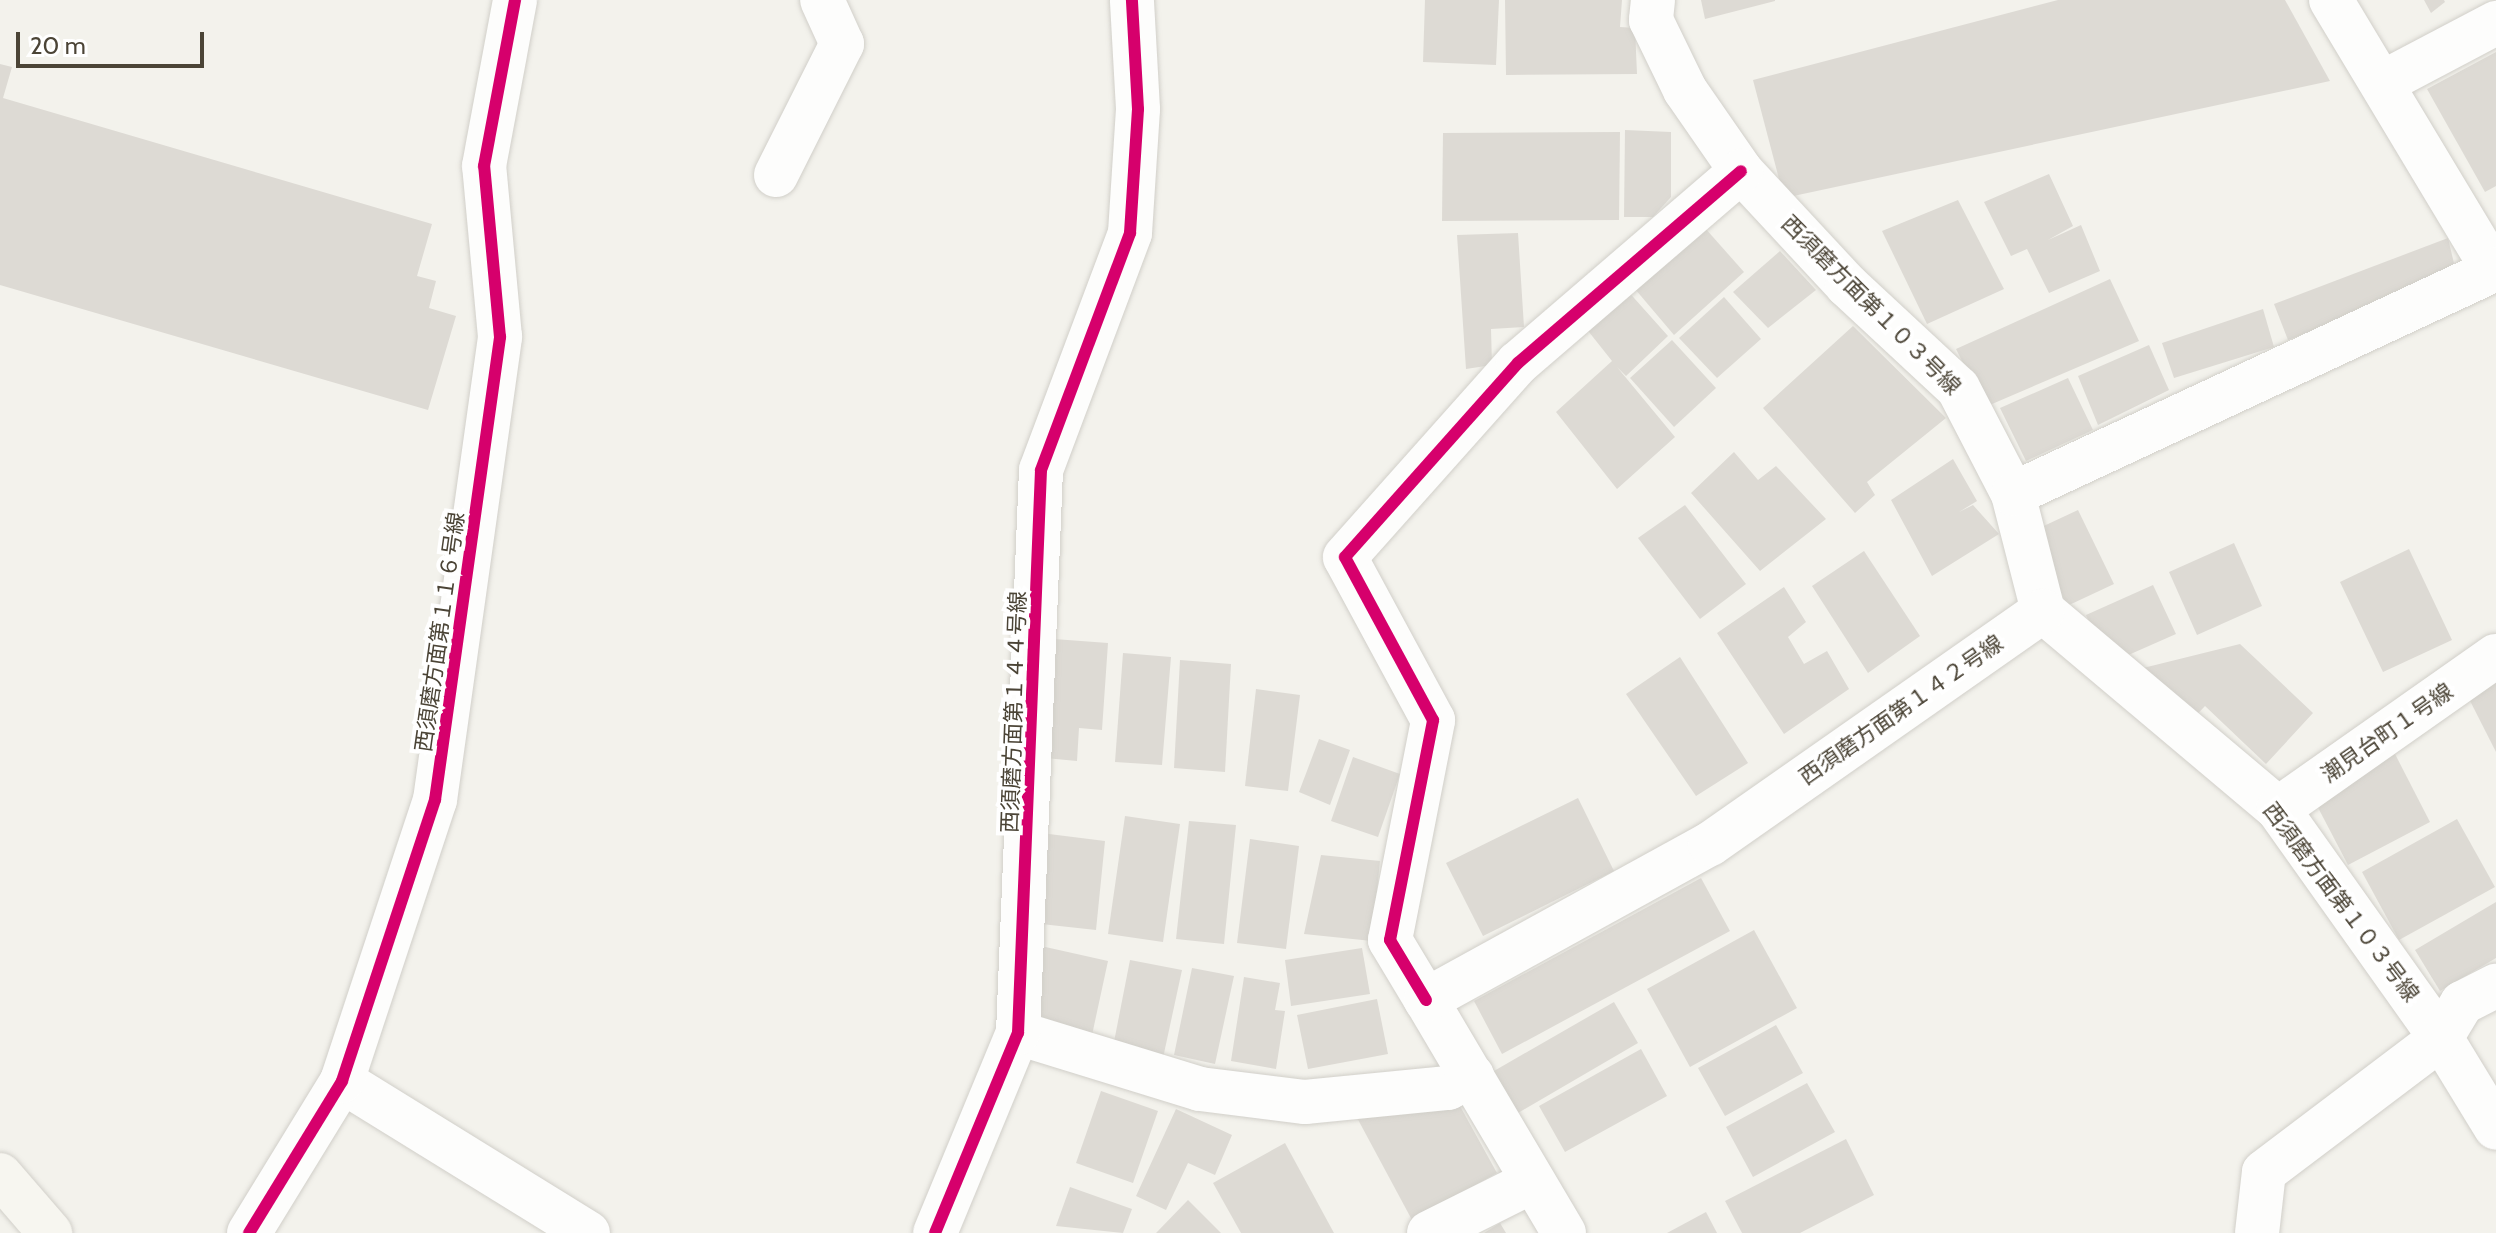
<!DOCTYPE html>
<html>
<head>
<meta charset="utf-8">
<style>
	body { margin:0 }
	#map { position:relative; width:2496px; height:1233px; overflow:hidden; background:#f3f2ec; font-family:Cabin,"Noto Sans JP",sans-serif }
	div>[style] { position:absolute }
	[style*='--x'] { left:calc(var(--x)*1px); top:calc(var(--y)*1px); width:calc(var(--w)*1px); rotate:calc(var(--a)*1deg) }
	.building>* { inset:0; background:#dddad4 }
	.roads { filter:drop-shadow(0 0 2px #d1cfc9) drop-shadow(0 0 2px #d1cfc9) }
	.street>* { height:44px; margin:-22px; padding:0 22px; transform-origin:22px; border-radius:22px; background:#fdfdfc }
	.secondary>* { height:44px; margin:-22px; padding:0 22px; transform-origin:22px; border-radius:22px; background:#f7f6f0 }
	.cycleway>* { height:12px; margin:-6px; padding:0 6px; transform-origin:6px; border-radius:6px; background:#d6006c }
	span { translate:-50% -50%; white-space:nowrap; text-align:center; line-height:1.15; -webkit-text-stroke:8px #fff; paint-order:stroke }
	.street-label { font-size:22px; color:#4b4436 }
	.scale { position:absolute; left:16px; top:32px; width:188px; height:36px; box-sizing:border-box; border:4px solid #4b4436; border-top:0; padding-left:10px; font-size:24px; line-height:28px; white-space:nowrap; color:#4b4436; -webkit-text-stroke:6px #fff; paint-order:stroke }
</style>
</head>
<body>
<div id="map">
	<div class="building">
		<div style="clip-path:polygon(1425px 0,1499px 0,1496px 65px,1423px 62px)"></div>
		<div style="clip-path:polygon(1505px 0,1622px 0,1620px 27px,1635px 28px,1637px 74px,1506px 75px)"></div>
		<div style="clip-path:polygon(1701px 0,1775px 0,1775px 1px,1705px 19px)"></div>
		<div style="clip-path:polygon(2058px 0,2285px 0,2330px 81px,1784px 198px,1753px 80px)"></div>
		<div style="clip-path:polygon(2424px 0,2444px 0,2445px 2px,2431px 13px)"></div>
		<div style="clip-path:polygon(2496px 52px,2496px 186px,2485px 192px,2427px 89px)"></div>
		<div style="clip-path:polygon(0 64px,12px 67px,3px 98px,432px 224px,417px 276px,436px 281px,429px 308px,456px 316px,428px 410px,0 285px)"></div>
		<div style="clip-path:polygon(1625px 130px,1671px 132px,1671px 197px,1653px 217px,1624px 217px)"></div>
		<div style="clip-path:polygon(1620px 132px,1619px 220px,1442px 221px,1443px 133px)"></div>
		<div style="clip-path:polygon(2049px 174px,2073px 226px,2048px 240px,2081px 225px,2100px 271px,2049px 293px,2027px 249px,2011px 256px,1984px 202px)"></div>
		<div style="clip-path:polygon(1958px 200px,2004px 289px,1927px 324px,1882px 231px)"></div>
		<div style="clip-path:polygon(1705px 228px,1744px 272px,1674px 335px,1635px 289px)"></div>
		<div style="clip-path:polygon(1518px 233px,1524px 327px,1491px 329px,1492px 365px,1466px 369px,1457px 235px)"></div>
		<div style="clip-path:polygon(2448px 238px,2457px 276px,2288px 340px,2274px 304px)"></div>
		<div style="clip-path:polygon(1780px 251px,1816px 290px,1768px 328px,1733px 292px)"></div>
		<div style="clip-path:polygon(2110px 279px,2139px 341px,1985px 407px,1956px 349px)"></div>
		<div style="clip-path:polygon(1626px 289px,1668px 336px,1626px 376px,1617px 367px,1675px 437px,1617px 489px,1556px 412px,1612px 361px,1585px 327px)"></div>
		<div style="clip-path:polygon(1724px 297px,1761px 339px,1717px 378px,1679px 338px)"></div>
		<div style="clip-path:polygon(2263px 309px,2274px 347px,2174px 378px,2162px 343px)"></div>
		<div style="clip-path:polygon(1853px 326px,1946px 418px,1867px 482px,1875px 495px,1855px 513px,1763px 408px)"></div>
		<div style="clip-path:polygon(1672px 340px,1716px 388px,1674px 427px,1630px 378px)"></div>
		<div style="clip-path:polygon(2149px 345px,2169px 390px,2098px 425px,2078px 376px)"></div>
		<div style="clip-path:polygon(2068px 378px,2093px 430px,2026px 461px,2000px 408px)"></div>
		<div style="clip-path:polygon(1734px 452px,1758px 480px,1776px 466px,1826px 519px,1760px 571px,1691px 493px)"></div>
		<div style="clip-path:polygon(1953px 459px,1977px 501px,1959px 512px,1973px 505px,1999px 534px,1932px 576px,1891px 500px)"></div>
		<div style="clip-path:polygon(1685px 505px,1746px 584px,1700px 619px,1638px 538px)"></div>
		<div style="clip-path:polygon(2078px 510px,2114px 584px,2067px 606px,2033px 531px)"></div>
		<div style="clip-path:polygon(2234px 543px,2262px 606px,2197px 635px,2169px 572px)"></div>
		<div style="clip-path:polygon(2409px 549px,2452px 640px,2383px 672px,2340px 582px)"></div>
		<div style="clip-path:polygon(1864px 551px,1920px 636px,1868px 673px,1812px 586px)"></div>
		<div style="clip-path:polygon(2153px 585px,2176px 634px,2108px 664px,2086px 615px)"></div>
		<div style="clip-path:polygon(1784px 587px,1806px 622px,1788px 637px,1804px 664px,1827px 651px,1849px 689px,1784px 734px,1717px 633px)"></div>
		<div style="clip-path:polygon(1054px 639px,1108px 643px,1102px 730px,1079px 728px,1077px 761px,1045px 758px)"></div>
		<div style="clip-path:polygon(2240px 644px,2313px 713px,2266px 764px,2205px 706px,2185px 727px,2127px 672px)"></div>
		<div style="clip-path:polygon(1123px 653px,1171px 657px,1162px 765px,1115px 762px)"></div>
		<div style="clip-path:polygon(1680px 657px,1748px 763px,1696px 796px,1626px 694px)"></div>
		<div style="clip-path:polygon(1180px 660px,1231px 664px,1225px 772px,1174px 768px)"></div>
		<div style="clip-path:polygon(2496px 673px,2496px 752px,2464px 689px)"></div>
		<div style="clip-path:polygon(1256px 689px,1300px 695px,1288px 791px,1245px 786px)"></div>
		<div style="clip-path:polygon(1319px 739px,1350px 750px,1330px 805px,1299px 792px)"></div>
		<div style="clip-path:polygon(2395px 754px,2430px 822px,2348px 865px,2313px 798px)"></div>
		<div style="clip-path:polygon(1353px 757px,1400px 774px,1378px 837px,1331px 821px)"></div>
		<div style="clip-path:polygon(1578px 798px,1614px 871px,1483px 936px,1446px 863px)"></div>
		<div style="clip-path:polygon(1125px 816px,1180px 824px,1163px 942px,1108px 934px)"></div>
		<div style="clip-path:polygon(2457px 819px,2495px 887px,2399px 940px,2362px 872px)"></div>
		<div style="clip-path:polygon(1189px 821px,1236px 825px,1224px 944px,1176px 939px)"></div>
		<div style="clip-path:polygon(1041px 833px,1105px 841px,1096px 930px,1032px 923px)"></div>
		<div style="clip-path:polygon(1250px 839px,1299px 846px,1286px 949px,1237px 943px)"></div>
		<div style="clip-path:polygon(1321px 855px,1380px 861px,1372px 941px,1304px 934px)"></div>
		<div style="clip-path:polygon(1701px 878px,1730px 931px,1502px 1054px,1474px 1001px)"></div>
		<div style="clip-path:polygon(2496px 902px,2496px 958px,2440px 991px,2415px 950px)"></div>
		<div style="clip-path:polygon(1754px 930px,1797px 1008px,1690px 1067px,1647px 989px)"></div>
		<div style="clip-path:polygon(1041px 946px,1108px 961px,1092px 1035px,1025px 1021px)"></div>
		<div style="clip-path:polygon(1362px 948px,1370px 994px,1291px 1006px,1285px 960px)"></div>
		<div style="clip-path:polygon(1130px 960px,1182px 970px,1163px 1058px,1113px 1047px)"></div>
		<div style="clip-path:polygon(1192px 968px,1234px 976px,1215px 1064px,1174px 1055px)"></div>
		<div style="clip-path:polygon(1244px 977px,1280px 983px,1275px 1010px,1285px 1011px,1276px 1069px,1231px 1061px)"></div>
		<div style="clip-path:polygon(1377px 999px,1388px 1054px,1308px 1069px,1297px 1015px)"></div>
		<div style="clip-path:polygon(1614px 1002px,1638px 1043px,1518px 1113px,1494px 1071px)"></div>
		<div style="clip-path:polygon(1776px 1025px,1803px 1073px,1725px 1116px,1698px 1068px)"></div>
		<div style="clip-path:polygon(1641px 1049px,1667px 1096px,1565px 1152px,1539px 1106px)"></div>
		<div style="clip-path:polygon(1807px 1083px,1835px 1132px,1753px 1177px,1726px 1127px)"></div>
		<div style="clip-path:polygon(1101px 1091px,1158px 1111px,1133px 1183px,1076px 1163px)"></div>
		<div style="clip-path:polygon(1460px 1106px,1497px 1173px,1412px 1220px,1355px 1114px)"></div>
		<div style="clip-path:polygon(1176px 1109px,1232px 1135px,1215px 1175px,1188px 1163px,1166px 1210px,1136px 1196px)"></div>
		<div style="clip-path:polygon(1846px 1139px,1874px 1195px,1800px 1233px,1742px 1233px,1725px 1201px)"></div>
		<div style="clip-path:polygon(1285px 1143px,1334px 1233px,1241px 1233px,1213px 1183px)"></div>
		<div style="clip-path:polygon(1070px 1187px,1132px 1209px,1123px 1233px,1056px 1226px)"></div>
		<div style="clip-path:polygon(1188px 1200px,1221px 1233px,1156px 1233px)"></div>
		<div style="clip-path:polygon(1706px 1212px,1717px 1233px,1667px 1233px)"></div>
		<div style="clip-path:polygon(1500px 1223px,1506px 1233px,1484px 1233px)"></div>
	</div>
	<div class="roads">
		<div class="street">
			<div style="--x:1653;--y:0;--w:20;--a:96"></div>
			<div style="--x:1651;--y:20;--w:78;--a:64.1"></div>
			<div style="--x:1685;--y:90;--w:98;--a:55.3"></div>
			<div style="--x:1741;--y:171;--w:156;--a:47.1"></div>
			<div style="--x:1847;--y:285;--w:151;--a:42.9"></div>
			<div style="--x:1958;--y:388;--w:119;--a:62.6"></div>
			<div style="--x:2013;--y:494;--w:121;--a:75.6"></div>
			<div style="--x:2331;--y:0;--w:315;--a:59"></div>
			<div style="--x:2382;--y:83;--w:129;--a:-27.8"></div>
			<div style="--x:776;--y:175;--w:147;--a:-63.3"></div>
			<div style="--x:842;--y:44;--w:48;--a:-114.4"></div>
			<div style="--x:2013;--y:494;--w:533;--a:-24.98"></div>
			<div style="--x:2043;--y:611;--w:307;--a:40.1"></div>
			<div style="--x:2278;--y:809;--w:281;--a:54.6"></div>
			<div style="--x:2441;--y:1038;--w:105;--a:58.6"></div>
			<div style="--x:2278;--y:809;--w:266;--a:-35.1"></div>
			<div style="--x:1426;--y:1000;--w:70;--a:-121"></div>
			<div style="--x:1390;--y:940;--w:224;--a:-78.9"></div>
			<div style="--x:1433;--y:720;--w:185;--a:-118.4"></div>
			<div style="--x:1345;--y:557;--w:260;--a:-48.3"></div>
			<div style="--x:1518;--y:363;--w:294;--a:-40.7"></div>
			<div style="--x:1018;--y:1033;--w:190;--a:17.1"></div>
			<div style="--x:1200;--y:1089;--w:106;--a:7.1"></div>
			<div style="--x:1305;--y:1102;--w:144;--a:-5.6"></div>
			<div style="--x:1448;--y:1088;--w:27;--a:-27"></div>
			<div style="--x:342;--y:1081;--w:289;--a:31.7"></div>
			<div style="--x:249;--y:1233;--w:178;--a:-58.5"></div>
			<div style="--x:342;--y:1081;--w:296;--a:-71.7"></div>
			<div style="--x:435;--y:800;--w:468;--a:-82"></div>
			<div style="--x:500;--y:337;--w:172;--a:-95.3"></div>
			<div style="--x:484;--y:166;--w:169;--a:-79.4"></div>
			<div style="--x:935;--y:1233;--w:217;--a:-67.5"></div>
			<div style="--x:1018;--y:1033;--w:563;--a:-87.66"></div>
			<div style="--x:1041;--y:470;--w:253;--a:-69.4"></div>
			<div style="--x:1130;--y:233;--w:124;--a:-86.3"></div>
			<div style="--x:1138;--y:109;--w:109;--a:-93.2"></div>
			<div style="--x:1429;--y:1233;--w:116;--a:-26.6"></div>
			<div style="--x:1564;--y:1233;--w:271;--a:-120.6"></div>
			<div style="--x:1426;--y:1000;--w:324;--a:-28.8"></div>
			<div style="--x:1710;--y:844;--w:406;--a:-35"></div>
			<div style="--x:2257;--y:1233;--w:61;--a:-83.5"></div>
			<div style="--x:2264;--y:1172;--w:222;--a:-37.1"></div>
			<div style="--x:2441;--y:1038;--w:41;--a:-59"></div>
			<div style="--x:2462;--y:1003;--w:38;--a:-27"></div>
		</div>
		<div class="secondary">
			<div style="--x:0;--y:1175;--w:77;--a:49.2"></div>
		</div>
	</div>
	<div class="cycleway">
		<div style="--x:1426;--y:1000;--w:70;--a:-121"></div>
		<div style="--x:1390;--y:940;--w:224;--a:-78.9"></div>
		<div style="--x:1433;--y:720;--w:185;--a:-118.4"></div>
		<div style="--x:1345;--y:557;--w:260;--a:-48.3"></div>
		<div style="--x:1518;--y:363;--w:294;--a:-40.7"></div>
		<div style="--x:249;--y:1233;--w:178;--a:-58.5"></div>
		<div style="--x:342;--y:1081;--w:296;--a:-71.7"></div>
		<div style="--x:435;--y:800;--w:468;--a:-82"></div>
		<div style="--x:500;--y:337;--w:172;--a:-95.3"></div>
		<div style="--x:484;--y:166;--w:169;--a:-79.4"></div>
		<div style="--x:935;--y:1233;--w:217;--a:-67.5"></div>
		<div style="--x:1018;--y:1033;--w:563;--a:-87.66"></div>
		<div style="--x:1041;--y:470;--w:253;--a:-69.4"></div>
		<div style="--x:1130;--y:233;--w:124;--a:-86.3"></div>
		<div style="--x:1138;--y:109;--w:109;--a:-93.2"></div>
	</div>
	<div class="street-label">
		<span style="left:1871px;top:305px;rotate:45deg">西須磨方面第１０３号線</span>
		<span style="left:440px;top:632px;rotate:-82deg">西須磨方面第１１６号線</span>
		<span style="left:1901px;top:710px;rotate:-35deg">西須磨方面第１４２号線</span>
		<span style="left:1014px;top:712px;rotate:-88deg">西須磨方面第１４４号線</span>
		<span style="left:2387px;top:733px;rotate:-35deg">潮見台町１号線</span>
		<span style="left:2341px;top:902px;rotate:53deg">西須磨方面第１０３号線</span>
	</div>
	<div class="scale">20 m</div>
</div>
</body>
</html>
